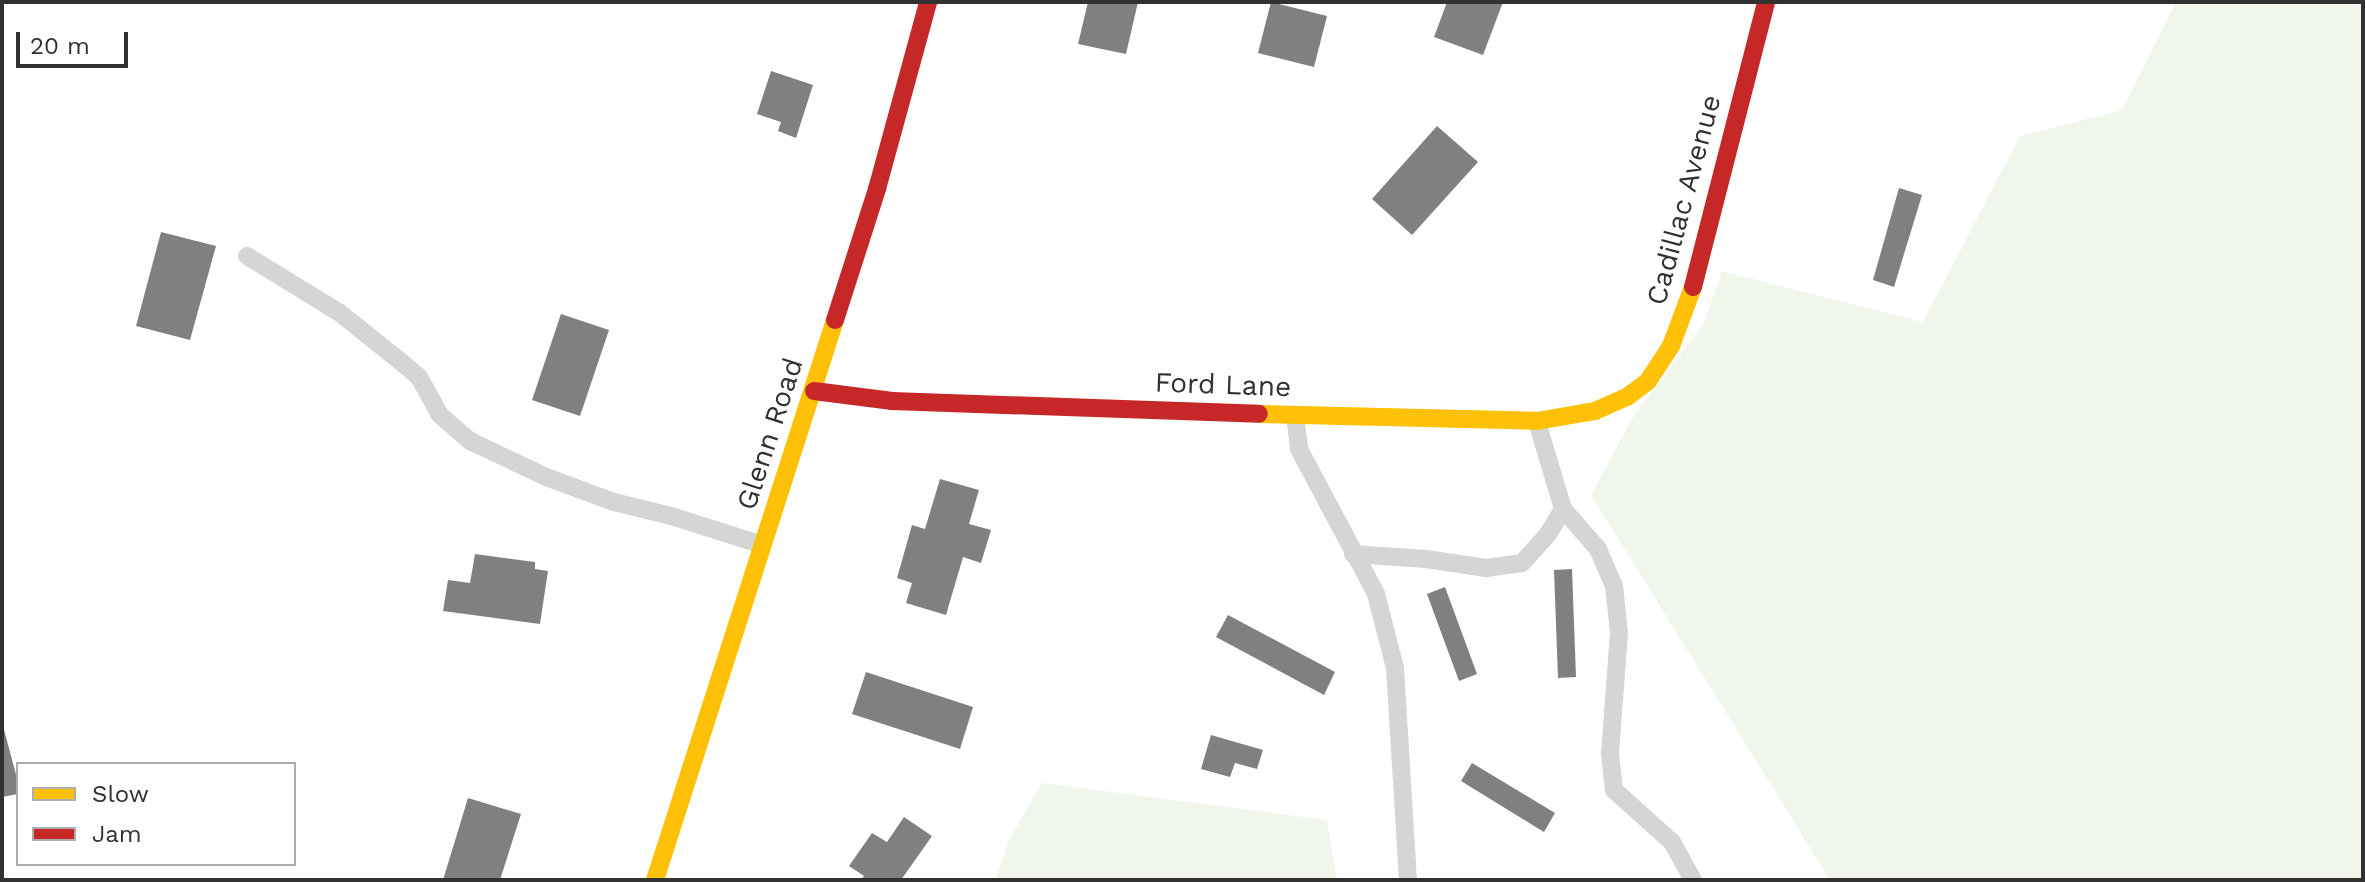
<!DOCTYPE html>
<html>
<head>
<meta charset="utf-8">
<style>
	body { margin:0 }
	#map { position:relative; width:2365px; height:882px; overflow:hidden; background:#fff; font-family:"Work Sans",sans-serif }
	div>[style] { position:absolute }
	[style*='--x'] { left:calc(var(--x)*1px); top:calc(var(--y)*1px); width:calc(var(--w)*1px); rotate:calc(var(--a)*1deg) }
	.green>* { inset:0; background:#f1f6ed }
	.building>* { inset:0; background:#808080 }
	.lane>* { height:18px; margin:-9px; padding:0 9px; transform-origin:9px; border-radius:9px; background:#d5d5d5 }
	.slow>* { height:18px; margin:-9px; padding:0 9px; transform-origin:9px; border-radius:9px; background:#ffc107 }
	.jam>* { height:18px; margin:-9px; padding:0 9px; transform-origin:9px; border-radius:9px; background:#c62828 }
	span { translate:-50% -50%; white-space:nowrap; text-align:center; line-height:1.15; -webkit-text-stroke:8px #fff; paint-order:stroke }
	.street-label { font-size:28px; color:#313131 }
	.frame { position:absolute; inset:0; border:4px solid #313131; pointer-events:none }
	.legend { position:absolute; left:16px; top:762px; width:280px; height:104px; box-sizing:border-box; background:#fff; border:2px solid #adadad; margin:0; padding:10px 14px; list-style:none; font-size:24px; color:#313131 }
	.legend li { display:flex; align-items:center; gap:16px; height:40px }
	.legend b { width:40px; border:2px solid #adadad }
	.scale { position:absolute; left:16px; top:32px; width:112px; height:36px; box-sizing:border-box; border:4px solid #313131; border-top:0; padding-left:10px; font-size:24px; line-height:28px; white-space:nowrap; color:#313131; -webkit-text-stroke:6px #fff; paint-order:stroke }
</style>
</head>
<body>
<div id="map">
	<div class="green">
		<div style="clip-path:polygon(2176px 2px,2363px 2px,2363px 880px,1830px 880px,1591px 495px,1633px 417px,1704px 323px,1722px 271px,1923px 322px,2020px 136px,2122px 110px)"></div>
		<div style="clip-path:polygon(1042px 783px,1327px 820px,1337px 880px,995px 880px,1009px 840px)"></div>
	</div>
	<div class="building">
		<div style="clip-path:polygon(1088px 2px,1138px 2px,1126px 54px,1078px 44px)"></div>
		<div style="clip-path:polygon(1271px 2px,1327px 16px,1314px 67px,1258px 53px)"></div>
		<div style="clip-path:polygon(1447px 2px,1503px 2px,1483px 55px,1434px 37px)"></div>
		<div style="clip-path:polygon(771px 71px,813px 85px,796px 138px,778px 131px,781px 122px,757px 114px)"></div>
		<div style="clip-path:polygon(1437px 126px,1478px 162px,1412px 235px,1372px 199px)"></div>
		<div style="clip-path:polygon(1899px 188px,1922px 195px,1894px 287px,1873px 280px)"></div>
		<div style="clip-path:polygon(161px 232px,216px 246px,190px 340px,136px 326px)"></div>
		<div style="clip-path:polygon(561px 314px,609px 330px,580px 416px,532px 400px)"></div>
		<div style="clip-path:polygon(940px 479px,979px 490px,969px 524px,991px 530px,981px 563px,963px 557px,946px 615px,906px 603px,912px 583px,897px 578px,912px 525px,925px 529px)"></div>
		<div style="clip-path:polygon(475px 554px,535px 562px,535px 569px,548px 571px,540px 624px,443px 611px,448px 580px,470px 583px)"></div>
		<div style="clip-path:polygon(1572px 569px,1576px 677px,1558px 678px,1554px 570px)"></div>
		<div style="clip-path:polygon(1445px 587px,1477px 674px,1459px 681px,1427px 594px)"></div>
		<div style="clip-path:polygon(1228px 615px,1335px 672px,1324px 695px,1216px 637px)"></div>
		<div style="clip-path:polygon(866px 672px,973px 707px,960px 749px,852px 714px)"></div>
		<div style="clip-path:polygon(2px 722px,18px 782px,18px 794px,2px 797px)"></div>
		<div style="clip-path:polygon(1211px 735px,1263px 750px,1257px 769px,1235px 763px,1230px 777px,1201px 769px)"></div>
		<div style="clip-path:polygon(1472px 763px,1555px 813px,1544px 832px,1461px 781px)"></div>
		<div style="clip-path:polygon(468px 798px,521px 814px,500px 880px,443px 880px)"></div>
		<div style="clip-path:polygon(904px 817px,932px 836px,901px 880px,861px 880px,864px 876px,849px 866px,872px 833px,887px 842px)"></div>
	</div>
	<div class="lane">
		<div style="--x:247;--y:256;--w:109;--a:31.5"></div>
		<div style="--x:340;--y:313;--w:83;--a:38.7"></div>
		<div style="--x:405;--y:365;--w:18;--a:41"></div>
		<div style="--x:419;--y:377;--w:43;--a:61.1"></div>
		<div style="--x:440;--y:415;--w:40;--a:41"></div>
		<div style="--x:470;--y:441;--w:84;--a:25.3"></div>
		<div style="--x:546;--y:477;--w:72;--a:20.2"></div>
		<div style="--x:614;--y:502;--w:59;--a:13.8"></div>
		<div style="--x:671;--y:516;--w:96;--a:17.5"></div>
		<div style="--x:1295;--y:415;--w:34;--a:83"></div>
		<div style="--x:1299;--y:449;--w:164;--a:62"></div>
		<div style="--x:1376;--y:594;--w:76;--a:75.6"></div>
		<div style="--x:1395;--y:668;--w:212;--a:86.5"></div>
		<div style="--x:1563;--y:509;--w:53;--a:48.8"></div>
		<div style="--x:1598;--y:549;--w:40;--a:66.6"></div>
		<div style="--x:1614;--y:586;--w:47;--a:83.9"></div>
		<div style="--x:1619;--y:633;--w:120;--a:94.3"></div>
		<div style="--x:1610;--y:753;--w:37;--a:84"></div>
		<div style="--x:1614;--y:790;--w:78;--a:41.9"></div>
		<div style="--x:1672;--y:842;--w:43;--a:61.1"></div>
		<div style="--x:1353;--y:554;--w:73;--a:3.9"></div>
		<div style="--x:1426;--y:559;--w:61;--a:8.5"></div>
		<div style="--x:1486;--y:568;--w:36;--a:-8"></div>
		<div style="--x:1522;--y:563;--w:39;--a:-48"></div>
		<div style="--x:1548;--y:534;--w:29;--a:-59"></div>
		<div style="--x:1563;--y:509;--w:91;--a:-106.6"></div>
	</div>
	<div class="slow">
		<div style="--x:1259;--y:414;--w:278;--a:1.4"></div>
		<div style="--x:1537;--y:421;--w:59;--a:-9.8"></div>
		<div style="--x:1595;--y:411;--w:35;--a:-24"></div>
		<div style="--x:1627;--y:397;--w:26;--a:-37"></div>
		<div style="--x:1648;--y:381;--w:42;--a:-56.7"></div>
		<div style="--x:1671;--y:346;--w:63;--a:-69.6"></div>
		<div style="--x:655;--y:880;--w:588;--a:-72.18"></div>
	</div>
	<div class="jam">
		<div style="--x:1693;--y:287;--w:294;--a:-75.6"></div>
		<div style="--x:835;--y:320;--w:138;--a:-72.2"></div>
		<div style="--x:877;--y:189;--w:194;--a:-74.7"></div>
		<div style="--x:814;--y:391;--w:79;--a:7.3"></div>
		<div style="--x:892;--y:401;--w:367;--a:2"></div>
	</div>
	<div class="street-label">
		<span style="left:1684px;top:200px;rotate:-75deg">Cadillac Avenue</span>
		<span style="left:1223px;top:385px;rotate:2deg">Ford Lane</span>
		<span style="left:770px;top:434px;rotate:-72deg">Glenn Road</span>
	</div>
	<div class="frame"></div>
	<ul class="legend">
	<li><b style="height:10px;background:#ffc107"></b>Slow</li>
	<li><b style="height:10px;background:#c62828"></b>Jam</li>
	</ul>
	<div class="scale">20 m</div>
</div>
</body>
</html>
